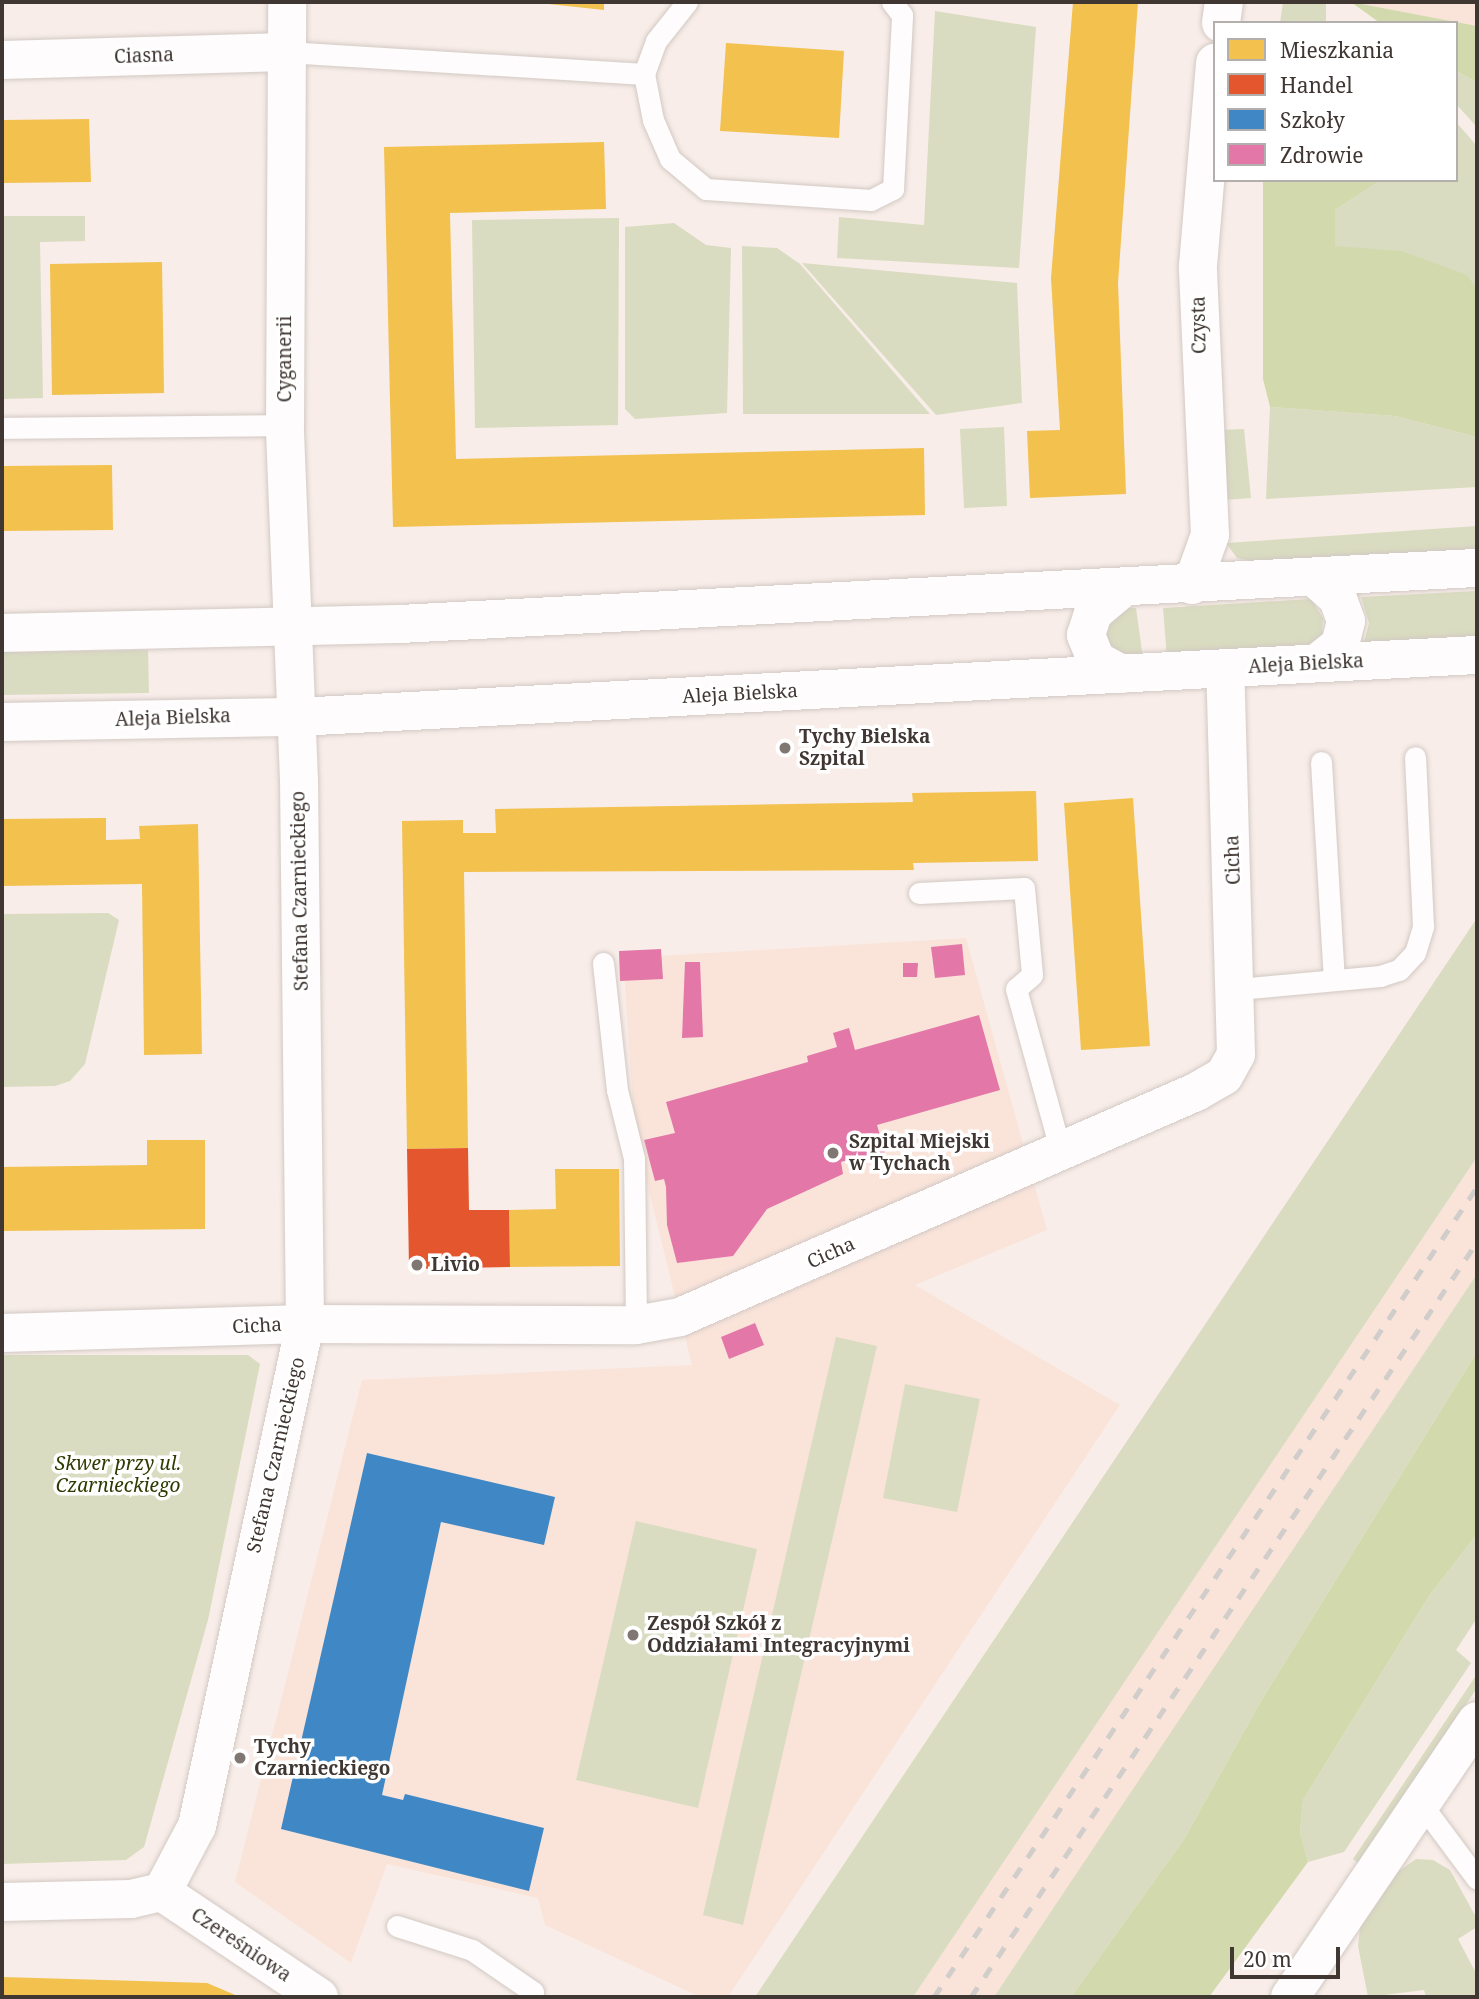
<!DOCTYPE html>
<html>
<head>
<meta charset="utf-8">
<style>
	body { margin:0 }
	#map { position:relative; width:1479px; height:1999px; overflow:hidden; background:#f8ede8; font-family:"Noto Serif",serif }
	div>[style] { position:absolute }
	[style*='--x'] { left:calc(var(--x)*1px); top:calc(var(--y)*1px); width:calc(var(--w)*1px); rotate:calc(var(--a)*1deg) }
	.built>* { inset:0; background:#fae4da }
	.green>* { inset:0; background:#d9dcc0 }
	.forest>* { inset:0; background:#d2daad }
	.homes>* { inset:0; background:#f2c14e }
	.shops>* { inset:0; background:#e4572e }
	.schools>* { inset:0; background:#3f88c5 }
	.health>* { inset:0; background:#e377a8 }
	.roads { filter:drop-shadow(0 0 2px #d2c9c4) drop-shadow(0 0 2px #d2c9c4) }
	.service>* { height:21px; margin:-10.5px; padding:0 10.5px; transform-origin:10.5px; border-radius:10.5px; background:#fefcfc }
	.minor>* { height:38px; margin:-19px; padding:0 19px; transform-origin:19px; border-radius:19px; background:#fefcfc }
	.secondary>* { height:38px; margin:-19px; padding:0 19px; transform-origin:19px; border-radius:19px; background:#fefcfc }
	.rail>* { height:5px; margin-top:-2.5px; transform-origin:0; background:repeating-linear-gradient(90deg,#d0cdcb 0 12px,transparent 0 24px) }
	.dots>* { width:19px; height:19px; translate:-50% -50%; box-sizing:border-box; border:4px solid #fff; border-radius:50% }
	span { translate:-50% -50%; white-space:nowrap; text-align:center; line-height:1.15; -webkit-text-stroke:7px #fff; paint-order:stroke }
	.street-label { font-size:19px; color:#403733 }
	.poi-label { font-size:19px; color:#403733; font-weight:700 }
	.left { translate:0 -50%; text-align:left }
	.park-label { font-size:19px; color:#2e3a00; font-style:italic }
	.frame { position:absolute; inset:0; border:4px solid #403733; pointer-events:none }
	.legend { position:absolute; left:1213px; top:21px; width:245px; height:161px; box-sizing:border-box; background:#fff; border:2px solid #b3afad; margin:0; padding:9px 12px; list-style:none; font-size:21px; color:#403733 }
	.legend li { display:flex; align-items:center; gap:14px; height:35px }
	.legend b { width:35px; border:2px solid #b3afad }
	.scale { position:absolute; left:1230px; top:1947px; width:110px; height:32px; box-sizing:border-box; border:4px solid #403733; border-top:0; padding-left:9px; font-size:21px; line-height:24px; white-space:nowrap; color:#403733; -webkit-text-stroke:5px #fff; paint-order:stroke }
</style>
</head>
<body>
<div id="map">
	<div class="built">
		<div style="clip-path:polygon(1351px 2px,1477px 2px,1477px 26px)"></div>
		<div style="clip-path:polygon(966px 938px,1047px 1230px,915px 1285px,1120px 1405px,728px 1997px,700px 1997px,545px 1925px,538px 1898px,387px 1864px,351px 1963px,235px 1882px,362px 1380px,692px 1365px,635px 1135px,623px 958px)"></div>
		<div style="clip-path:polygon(1477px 1157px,1477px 1274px,1072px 1883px,994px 1997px,913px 1997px)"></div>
	</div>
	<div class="green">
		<div style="clip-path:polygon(1283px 2px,1326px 2px,1326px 23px,1280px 23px)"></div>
		<div style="clip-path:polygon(935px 11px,1036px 27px,1019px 268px,837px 258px,839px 217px,924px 225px)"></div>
		<div style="clip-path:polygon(1456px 71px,1477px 82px,1477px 127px,1456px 104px)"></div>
		<div style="clip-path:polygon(1456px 122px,1477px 146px,1477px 289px,1466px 275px,1334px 246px,1335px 210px,1381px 180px,1456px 180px)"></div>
		<div style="clip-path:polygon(2px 216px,85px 216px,85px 241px,40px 242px,43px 398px,2px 399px)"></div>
		<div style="clip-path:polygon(619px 218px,618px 425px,475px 428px,472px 220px)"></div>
		<div style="clip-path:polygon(674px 223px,706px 245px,731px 248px,727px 413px,635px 419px,625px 409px,625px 227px)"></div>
		<div style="clip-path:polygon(742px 246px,777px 248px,800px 264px,930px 414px,743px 414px)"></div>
		<div style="clip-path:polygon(802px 263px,1017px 283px,1022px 403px,936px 415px)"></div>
		<div style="clip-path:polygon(1270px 407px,1395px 416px,1477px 437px,1477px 487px,1266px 499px)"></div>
		<div style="clip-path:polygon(1004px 427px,1007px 506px,964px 508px,960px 429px)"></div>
		<div style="clip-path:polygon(1244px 429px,1251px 498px,1224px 500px,1219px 430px)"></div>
		<div style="clip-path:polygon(1477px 526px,1477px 550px,1254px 562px,1237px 558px,1226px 543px)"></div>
		<div style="clip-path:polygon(1477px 591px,1477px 638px,1363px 646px,1369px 623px,1361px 597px)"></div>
		<div style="clip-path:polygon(1311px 599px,1323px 618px,1322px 634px,1308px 646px,1167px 658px,1163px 608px)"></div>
		<div style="clip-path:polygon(1124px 608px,1136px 608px,1143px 658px,1123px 657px,1105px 639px,1107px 625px)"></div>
		<div style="clip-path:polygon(148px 650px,149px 693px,2px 695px,2px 652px)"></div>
		<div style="clip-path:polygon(108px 913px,119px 920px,85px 1064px,70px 1081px,55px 1086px,2px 1087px,2px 914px)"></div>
		<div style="clip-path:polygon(1477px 918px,1477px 1157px,913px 1997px,755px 1997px)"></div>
		<div style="clip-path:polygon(1477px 1274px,1477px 1352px,1261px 1701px,1183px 1841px,1071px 1997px,994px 1997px)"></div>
		<div style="clip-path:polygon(836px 1337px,877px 1346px,743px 1925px,703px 1915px)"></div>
		<div style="clip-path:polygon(2px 1355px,248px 1355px,260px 1364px,208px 1620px,144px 1847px,126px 1860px,2px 1864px)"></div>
		<div style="clip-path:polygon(905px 1384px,980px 1399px,957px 1512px,883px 1498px)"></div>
		<div style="clip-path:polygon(636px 1521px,757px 1549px,698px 1808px,576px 1780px)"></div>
		<div style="clip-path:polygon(1477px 1534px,1477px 1618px,1456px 1650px,1471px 1663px,1344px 1852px,1308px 1862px,1300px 1832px,1303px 1800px,1429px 1596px)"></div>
		<div style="clip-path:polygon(1477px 1674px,1477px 1688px,1358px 1863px,1353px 1859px)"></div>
		<div style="clip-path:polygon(1416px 1859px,1433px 1860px,1450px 1870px,1477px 1919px,1477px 1927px,1458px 1939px,1477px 1975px,1477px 1997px,1426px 1997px,1424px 1990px,1368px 1997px,1358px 1946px,1361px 1920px,1393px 1875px)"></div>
	</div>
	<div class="forest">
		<div style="clip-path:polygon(1351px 2px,1477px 26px,1477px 82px,1456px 71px,1456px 23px,1380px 23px)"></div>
		<div style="clip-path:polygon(1263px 180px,1381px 180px,1335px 210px,1335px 246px,1402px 251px,1467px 275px,1477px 289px,1477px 437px,1395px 416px,1270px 407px,1263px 379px)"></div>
		<div style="clip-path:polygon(1477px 1352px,1477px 1534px,1429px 1596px,1303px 1800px,1300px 1832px,1308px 1862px,1209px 1997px,1071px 1997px,1183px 1841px,1261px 1701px)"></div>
	</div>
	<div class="homes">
		<div style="clip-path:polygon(530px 2px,604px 2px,604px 10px)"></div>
		<div style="clip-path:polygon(1073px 2px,1138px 2px,1118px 283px,1126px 494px,1030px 498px,1027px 431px,1060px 430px,1051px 278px)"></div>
		<div style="clip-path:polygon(726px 43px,844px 51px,839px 138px,720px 131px)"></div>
		<div style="clip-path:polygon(89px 119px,91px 182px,2px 183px,2px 120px)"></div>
		<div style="clip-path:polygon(604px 142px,606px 209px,450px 213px,456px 459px,924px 448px,925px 515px,393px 527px,384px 147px)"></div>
		<div style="clip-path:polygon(162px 262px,164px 393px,52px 395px,50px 264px)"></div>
		<div style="clip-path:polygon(112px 465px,113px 530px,2px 531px,2px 466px)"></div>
		<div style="clip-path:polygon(1036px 791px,1038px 861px,913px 863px,914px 870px,464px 872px,468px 1148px,407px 1149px,402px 821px,463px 820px,463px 833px,496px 833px,495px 809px,913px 802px,912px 793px)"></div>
		<div style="clip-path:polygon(1133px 798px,1150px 1046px,1081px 1050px,1064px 803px)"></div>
		<div style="clip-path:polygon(106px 818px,106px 840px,140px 839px,139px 826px,198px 824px,202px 1054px,144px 1055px,142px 884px,2px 886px,2px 819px)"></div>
		<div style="clip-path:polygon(147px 1140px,205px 1140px,205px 1229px,2px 1231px,2px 1167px,147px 1165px)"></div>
		<div style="clip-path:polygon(555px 1169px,619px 1169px,620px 1266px,510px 1267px,509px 1210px,556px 1209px)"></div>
		<div style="clip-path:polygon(2px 1977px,207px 1983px,240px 1997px,2px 1997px)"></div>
	</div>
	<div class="shops">
		<div style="clip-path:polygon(468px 1148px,469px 1210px,509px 1210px,510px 1267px,409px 1269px,407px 1149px)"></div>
	</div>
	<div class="schools">
		<div style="clip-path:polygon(367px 1453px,555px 1497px,544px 1545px,441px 1522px,382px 1795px,403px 1800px,405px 1794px,544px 1828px,529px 1891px,281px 1829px)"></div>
	</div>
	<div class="health">
		<div style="clip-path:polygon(962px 944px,965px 975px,935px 978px,931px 947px)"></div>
		<div style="clip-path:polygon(661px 949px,663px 979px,620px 981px,619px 951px)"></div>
		<div style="clip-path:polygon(685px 962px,700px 962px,703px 1037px,682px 1038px)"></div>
		<div style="clip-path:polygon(903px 963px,918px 963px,917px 977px,903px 977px)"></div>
		<div style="clip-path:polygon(979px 1015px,1000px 1090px,877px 1125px,886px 1156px,865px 1165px,861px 1156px,841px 1162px,843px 1174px,767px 1209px,733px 1256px,677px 1263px,667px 1225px,666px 1187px,664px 1179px,655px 1181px,644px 1140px,675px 1133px,666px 1102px,808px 1062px,807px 1056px,837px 1047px,833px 1033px,849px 1028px,855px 1050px)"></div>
		<div style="clip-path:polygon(755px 1323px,764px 1345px,729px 1359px,721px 1337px)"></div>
	</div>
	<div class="roads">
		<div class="service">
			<div style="--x:687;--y:2;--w:50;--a:128.5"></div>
			<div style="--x:656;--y:41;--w:35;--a:110"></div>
			<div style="--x:644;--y:74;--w:47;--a:78.9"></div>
			<div style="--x:653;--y:120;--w:43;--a:66.4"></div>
			<div style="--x:670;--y:159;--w:47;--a:39.8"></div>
			<div style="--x:706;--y:189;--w:165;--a:3.8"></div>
			<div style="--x:871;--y:200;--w:25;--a:-27"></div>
			<div style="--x:893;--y:189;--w:174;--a:-87"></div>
			<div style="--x:902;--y:15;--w:16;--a:-128"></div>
			<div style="--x:286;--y:52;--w:359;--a:3.5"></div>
			<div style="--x:2;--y:428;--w:283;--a:-0.6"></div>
			<div style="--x:1321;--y:762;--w:218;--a:86.6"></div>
			<div style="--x:919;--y:893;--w:105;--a:-2.7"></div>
			<div style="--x:1024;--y:888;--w:87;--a:84.7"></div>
			<div style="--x:1032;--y:975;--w:21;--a:139"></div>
			<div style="--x:1016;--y:989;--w:169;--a:74.6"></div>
			<div style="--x:603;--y:963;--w:128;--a:83.7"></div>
			<div style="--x:617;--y:1090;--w:70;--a:76"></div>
			<div style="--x:634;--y:1158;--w:167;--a:89.3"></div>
			<div style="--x:1238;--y:989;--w:143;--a:-5.2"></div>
			<div style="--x:1380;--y:976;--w:20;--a:-18"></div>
			<div style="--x:1399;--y:970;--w:23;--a:-47"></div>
			<div style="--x:1415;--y:953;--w:28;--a:-73"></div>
			<div style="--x:1423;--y:926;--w:169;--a:-92.7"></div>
			<div style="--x:1422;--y:1805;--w:92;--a:53.4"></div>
			<div style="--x:397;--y:1926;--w:79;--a:17.7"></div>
			<div style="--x:472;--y:1950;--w:74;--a:34.5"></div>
			<div style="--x:533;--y:1992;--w:6;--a:129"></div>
		</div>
		<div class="minor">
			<div style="--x:1221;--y:23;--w:21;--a:-82"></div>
			<div style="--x:2;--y:60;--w:284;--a:-1.6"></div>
			<div style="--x:1192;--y:585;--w:53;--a:-70.2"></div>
			<div style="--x:1210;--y:535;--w:269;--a:-92.6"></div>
			<div style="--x:1198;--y:266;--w:204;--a:-85.2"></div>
			<div style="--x:2;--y:1333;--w:303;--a:-1.7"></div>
			<div style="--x:305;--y:1324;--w:331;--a:0.2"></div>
			<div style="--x:636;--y:1325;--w:45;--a:-10.3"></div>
			<div style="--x:680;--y:1317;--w:563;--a:-23.56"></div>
			<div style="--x:1196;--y:1092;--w:32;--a:-30"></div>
			<div style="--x:1224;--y:1076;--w:25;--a:-61"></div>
			<div style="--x:1236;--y:1054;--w:386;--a:-91.6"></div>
			<div style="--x:162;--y:1892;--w:189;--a:33.8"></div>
			<div style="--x:2;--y:1902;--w:129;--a:-1.3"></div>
			<div style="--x:131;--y:1899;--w:32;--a:-13"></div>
			<div style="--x:162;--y:1892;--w:75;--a:-62.1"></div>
			<div style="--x:197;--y:1826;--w:513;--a:-77.86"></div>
			<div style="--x:305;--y:1324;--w:544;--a:-90.63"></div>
			<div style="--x:299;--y:780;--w:355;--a:-92.3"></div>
			<div style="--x:285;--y:425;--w:423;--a:-89.7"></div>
			<div style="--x:1290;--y:1997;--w:333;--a:-55.9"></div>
		</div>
		<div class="secondary">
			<div style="--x:1315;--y:578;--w:31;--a:42"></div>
			<div style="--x:1338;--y:599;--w:23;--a:70"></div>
			<div style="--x:1346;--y:621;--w:25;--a:104"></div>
			<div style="--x:1340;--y:645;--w:29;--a:142"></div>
			<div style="--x:2;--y:633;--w:398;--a:-1.3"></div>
			<div style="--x:400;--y:624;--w:1078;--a:-2.98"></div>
			<div style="--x:1122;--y:674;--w:30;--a:-152"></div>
			<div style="--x:1096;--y:660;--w:27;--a:-112"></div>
			<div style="--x:1086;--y:635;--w:23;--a:-72"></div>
			<div style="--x:1093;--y:613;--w:39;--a:-40"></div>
			<div style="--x:2;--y:722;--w:295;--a:-1"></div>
			<div style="--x:297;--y:717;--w:1182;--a:-3.01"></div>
		</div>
	</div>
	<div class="rail">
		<div style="--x:934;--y:1997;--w:975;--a:-56.16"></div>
		<div style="--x:971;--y:1997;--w:909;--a:-56.17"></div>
	</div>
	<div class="dots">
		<div style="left:785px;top:748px;background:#807772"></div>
		<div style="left:833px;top:1153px;background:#807772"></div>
		<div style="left:417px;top:1265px;background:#807772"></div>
		<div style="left:633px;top:1635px;background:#807772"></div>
		<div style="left:240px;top:1758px;background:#807772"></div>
	</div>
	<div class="street-label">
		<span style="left:144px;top:56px;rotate:-2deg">Ciasna</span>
		<span style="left:1199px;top:325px;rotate:-91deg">Czysta</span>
		<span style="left:285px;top:359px;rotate:-90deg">Cyganerii</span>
		<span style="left:1306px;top:664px;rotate:-3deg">Aleja Bielska</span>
		<span style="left:740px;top:694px;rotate:-3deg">Aleja Bielska</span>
		<span style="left:173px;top:718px;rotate:-2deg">Aleja Bielska</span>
		<span style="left:1233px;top:860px;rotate:-92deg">Cicha</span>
		<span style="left:300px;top:891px;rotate:-91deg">Stefana Czarnieckiego</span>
		<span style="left:831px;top:1253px;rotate:-24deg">Cicha</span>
		<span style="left:257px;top:1326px;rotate:-3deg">Cicha</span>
		<span style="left:276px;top:1455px;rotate:-77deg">Stefana Czarnieckiego</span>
		<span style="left:241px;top:1945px;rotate:34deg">Czereśniowa</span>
	</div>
	<div class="poi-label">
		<span class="left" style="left:799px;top:748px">Tychy Bielska<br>Szpital</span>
		<span class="left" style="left:849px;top:1153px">Szpital Miejski<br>w Tychach</span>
		<span class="left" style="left:431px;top:1265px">Livio</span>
		<span class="left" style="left:647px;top:1635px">Zespół Szkół z<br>Oddziałami Integracyjnymi</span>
		<span class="left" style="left:254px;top:1758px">Tychy<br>Czarnieckiego</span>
	</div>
	<div class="park-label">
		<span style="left:118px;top:1475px">Skwer przy ul.<br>Czarnieckiego</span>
	</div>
	<div class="frame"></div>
	<ul class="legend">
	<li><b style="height:19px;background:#f2c14e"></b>Mieszkania</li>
	<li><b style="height:19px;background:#e4572e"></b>Handel</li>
	<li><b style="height:19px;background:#3f88c5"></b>Szkoły</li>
	<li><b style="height:19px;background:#e377a8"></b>Zdrowie</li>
	</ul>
	<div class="scale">20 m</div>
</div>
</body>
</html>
